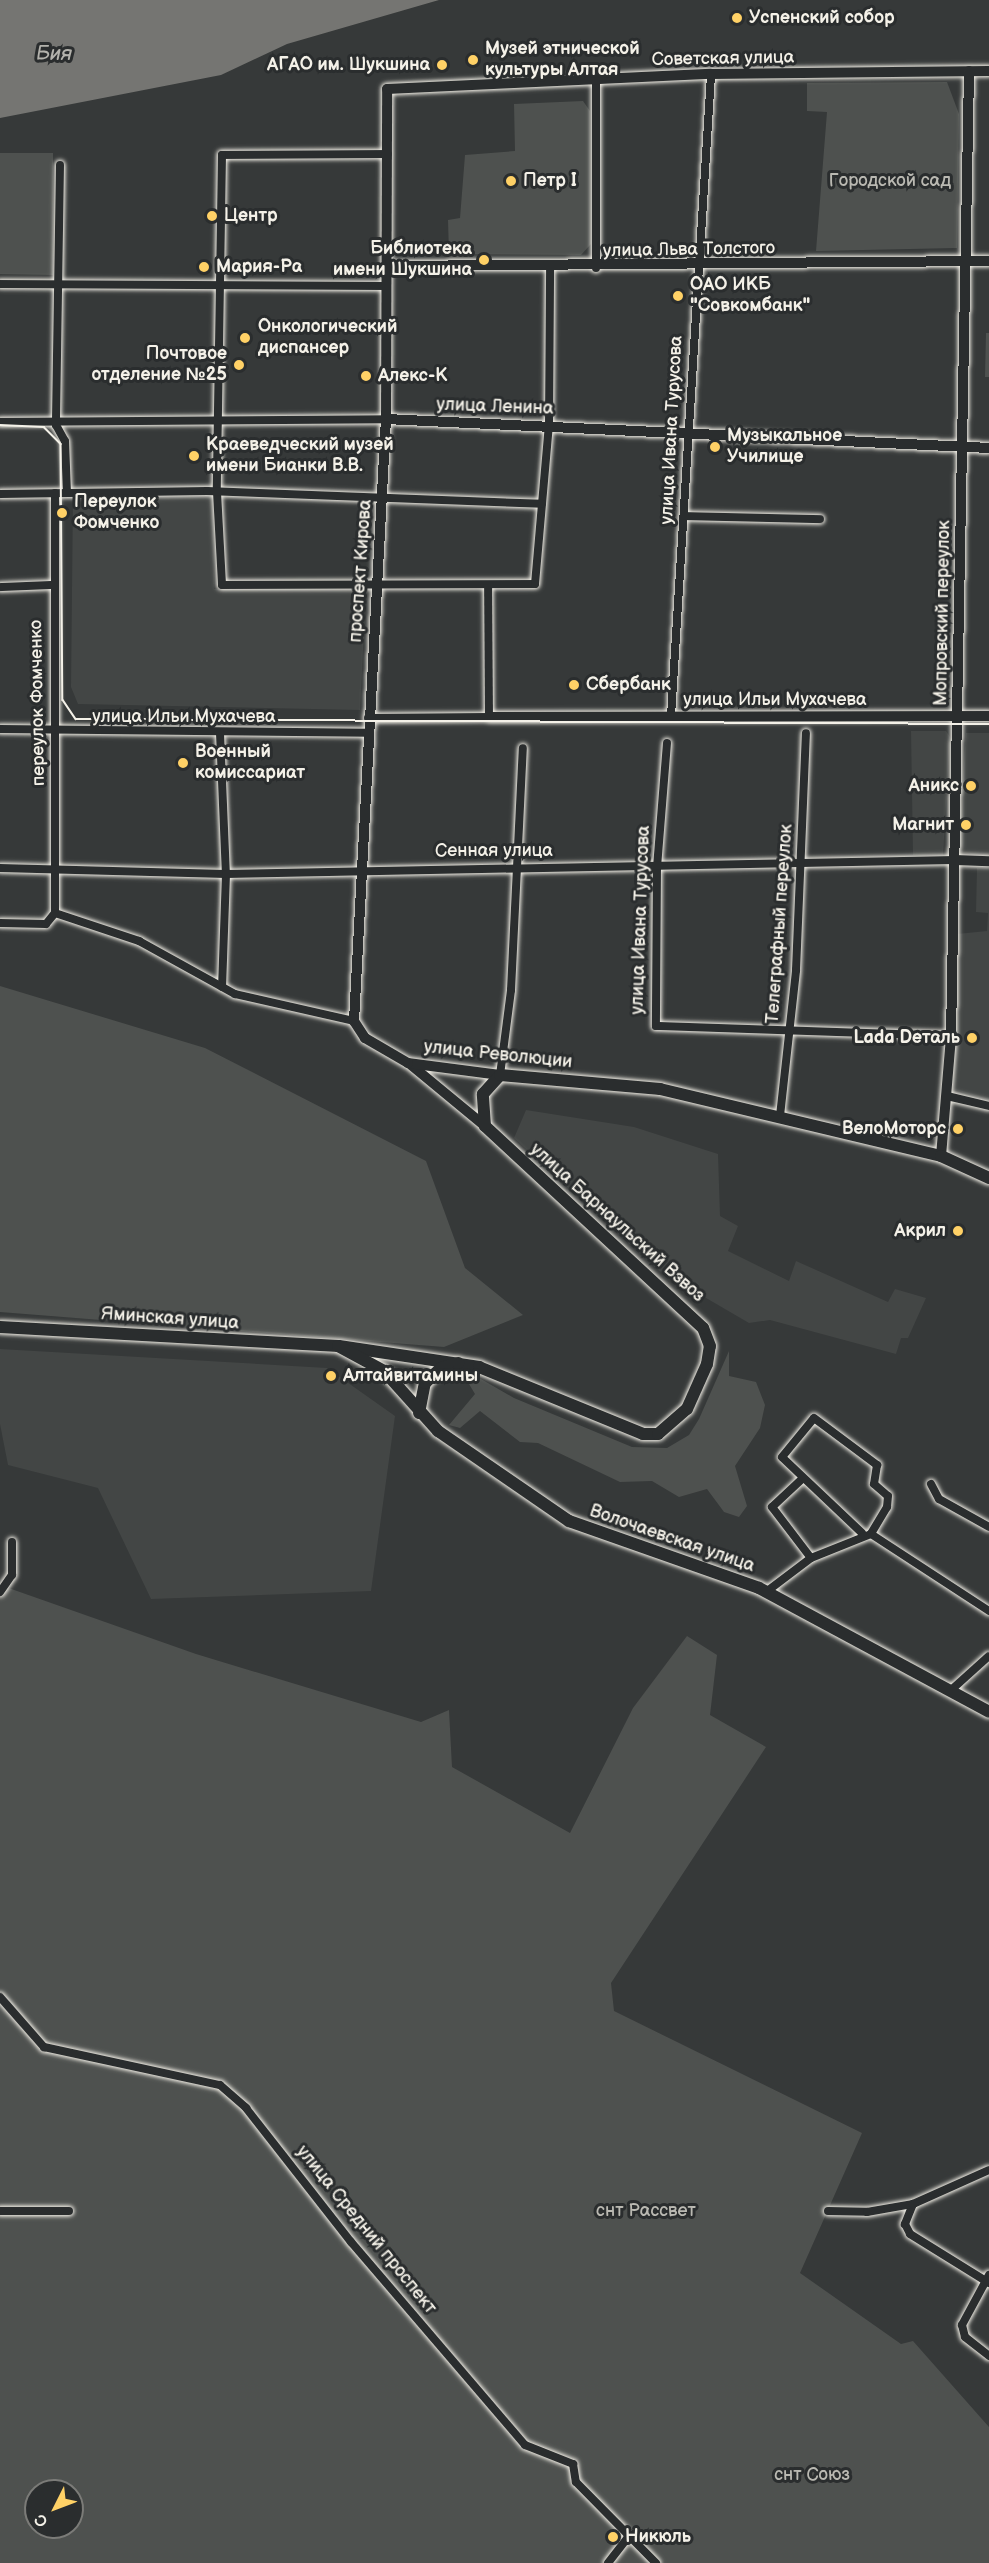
<!DOCTYPE html>
<html>
<head>
<meta charset="utf-8">
<style>
	body { margin:0 }
	#map { position:relative; width:989px; height:2563px; overflow:hidden; background:#363939; font-family:"Balsamiq Sans",sans-serif }
	div>[style] { position:absolute }
	[style*='--x'] { left:calc(var(--x)*1px); top:calc(var(--y)*1px); width:calc(var(--w)*1px); rotate:calc(var(--a)*1deg) }
	.built>* { inset:0; background:#434645 }
	.green>* { inset:0; background:#4e514f }
	.water>* { inset:0; background:#757572 }
	.roads { filter:drop-shadow(0 0 2px #f4f1e8) drop-shadow(0 0 2px #f4f1e8) }
	.minor>* { height:8px; margin:-4px; padding:0 4px; transform-origin:4px; border-radius:4px; background:#2a2d2e }
	.tertiary>* { height:10px; margin:-5px; padding:0 5px; transform-origin:5px; border-radius:5px; background:#2a2d2e }
	.secondary>* { height:12px; margin:-6px; padding:0 6px; transform-origin:6px; border-radius:6px; background:#2a2d2e }
	.primary>* { height:12px; margin:-6px; padding:0 6px; transform-origin:6px; border-radius:6px; background:#2a2d2e }
	.tram>* { height:1.5px; margin:-0.75px; padding:0 0.75px; transform-origin:0.75px; border-radius:0.75px; background:#f4f1e8 }
	.dots>* { width:16px; height:16px; translate:-50% -50%; box-sizing:border-box; border:3px solid #2a2d2e; border-radius:50% }
	span { translate:-50% -50%; white-space:nowrap; text-align:center; line-height:1.15; -webkit-text-stroke:6px #2a2d2e; paint-order:stroke }
	.poi-label { font-size:18px; color:#f4f1e8; font-weight:700 }
	.left { translate:0 -50%; text-align:left }
	.right { translate:-100% -50%; text-align:right }
	.street-label { font-size:18px; color:#f4f1e8 }
	.park-label { font-size:18px; color:#bab9b2 }
	.water-label { font-size:20px; color:#b4b3ad; font-style:italic }
	.north { position:absolute; left:24px; top:2479px; width:60px; height:60px; box-sizing:border-box; background:#2a2d2e; border:2px solid #7b7b78; border-radius:50%; rotate:228deg; font-size:16px; font-weight:700; line-height:24px; text-align:center; color:#f4f1e8 }
	.north::after { content:''; display:block; margin:auto; width:21px; height:27px; background:#ffd166; clip-path:polygon(50% 0,100% 100%,50% 72%,0 100%) }
</style>
</head>
<body>
<div id="map">
	<div class="built">
		<div style="clip-path:polygon(73px 493px,213px 494px,214px 589px,366px 588px,360px 710px,78px 704px,71px 687px)"></div>
		<div style="clip-path:polygon(911px 731px,946px 731px,950px 737px,943px 855px,913px 855px)"></div>
		<div style="clip-path:polygon(966px 733px,989px 733px,989px 857px,958px 852px)"></div>
		<div style="clip-path:polygon(977px 868px,989px 868px,989px 1100px,952px 1089px,957px 934px,987px 931px,988px 913px,976px 912px)"></div>
		<div style="clip-path:polygon(526px 1110px,634px 1127px,718px 1154px,720px 1216px,738px 1226px,728px 1251px,789px 1281px,796px 1261px,888px 1302px,895px 1289px,926px 1298px,908px 1338px,901px 1338px,896px 1354px,770px 1320px,749px 1323px,658px 1270px,514px 1138px)"></div>
		<div style="clip-path:polygon(0 1349px,327px 1368px,395px 1416px,371px 1591px,151px 1599px,98px 1488px,8px 1465px,0 1424px)"></div>
	</div>
	<div class="green">
		<div style="clip-path:polygon(947px 82px,959px 114px,957px 248px,816px 251px,827px 112px,807px 111px,807px 83px)"></div>
		<div style="clip-path:polygon(583px 101px,590px 111px,591px 244px,581px 255px,449px 254px,448px 220px,460px 218px,465px 155px,515px 151px,514px 104px)"></div>
		<div style="clip-path:polygon(0 153px,53px 153px,53px 275px,0 274px)"></div>
		<div style="clip-path:polygon(986px 333px,989px 333px,989px 377px,985px 377px)"></div>
		<div style="clip-path:polygon(0 986px,205px 1048px,426px 1161px,465px 1268px,523px 1315px,444px 1347px,0 1312px)"></div>
		<div style="clip-path:polygon(729px 1351px,729px 1376px,756px 1382px,765px 1405px,760px 1428px,735px 1466px,747px 1506px,739px 1517px,724px 1512px,707px 1489px,679px 1497px,652px 1481px,620px 1482px,538px 1443px,520px 1442px,480px 1411px,460px 1428px,449px 1425px,475px 1394px,466px 1379px,474px 1375px,514px 1398px,632px 1447px,667px 1448px,689px 1435px,699px 1419px)"></div>
		<div style="clip-path:polygon(evenodd,0 1585px,196px 1654px,421px 1722px,449px 1710px,452px 1767px,570px 1833px,633px 1708px,687px 1636px,717px 1655px,710px 1715px,766px 1747px,611px 1983px,614px 2011px,862px 2133px,800px 2273px,901px 2344px,913px 2341px,989px 2427px,989px 2563px,0 2563px,0 1585px,36px 2491px,72px 2491px,72px 2527px,36px 2527px,36px 2491px)"></div>
	</div>
	<div class="water">
		<div style="clip-path:polygon(0 0,439px 0,287px 44px,221px 75px,0 118px)"></div>
	</div>
	<div class="roads">
		<div class="minor">
			<div style="--x:388;--y:154;--w:166;--a:179.7"></div>
			<div style="--x:222;--y:155;--w:337;--a:90.9"></div>
			<div style="--x:217;--y:492;--w:93;--a:86.9"></div>
			<div style="--x:222;--y:585;--w:313;--a:-0.2"></div>
			<div style="--x:535;--y:584;--w:160;--a:-85"></div>
			<div style="--x:549;--y:425;--w:158;--a:-89.6"></div>
			<div style="--x:60;--y:165;--w:260;--a:90.9"></div>
			<div style="--x:56;--y:425;--w:18;--a:61"></div>
			<div style="--x:65;--y:441;--w:52;--a:87.8"></div>
			<div style="--x:596;--y:268;--w:188;--a:-90"></div>
			<div style="--x:0;--y:284;--w:383;--a:0.3"></div>
			<div style="--x:0;--y:422;--w:386;--a:-0.4"></div>
			<div style="--x:55;--y:493;--w:420;--a:90"></div>
			<div style="--x:0;--y:494;--w:207;--a:-0.8"></div>
			<div style="--x:207;--y:491;--w:335;--a:2.2"></div>
			<div style="--x:685;--y:516;--w:135;--a:1.3"></div>
			<div style="--x:0;--y:587;--w:53;--a:-2.2"></div>
			<div style="--x:671;--y:716;--w:643;--a:-86.43"></div>
			<div style="--x:368;--y:718;--w:121;--a:-0.5"></div>
			<div style="--x:489;--y:717;--w:129;--a:-90.4"></div>
			<div style="--x:0;--y:729;--w:368;--a:0.6"></div>
			<div style="--x:220;--y:733;--w:141;--a:87.6"></div>
			<div style="--x:226;--y:874;--w:113;--a:92"></div>
			<div style="--x:667;--y:743;--w:124;--a:94.6"></div>
			<div style="--x:657;--y:867;--w:159;--a:90.4"></div>
			<div style="--x:656;--y:1026;--w:295;--a:1.9"></div>
			<div style="--x:0;--y:868;--w:226;--a:1.5"></div>
			<div style="--x:226;--y:874;--w:729;--a:-1.1"></div>
			<div style="--x:0;--y:923;--w:46;--a:1.2"></div>
			<div style="--x:46;--y:924;--w:14;--a:-51"></div>
			<div style="--x:55;--y:913;--w:89;--a:18.4"></div>
			<div style="--x:139;--y:941;--w:110;--a:28.9"></div>
			<div style="--x:235;--y:994;--w:122;--a:12.8"></div>
			<div style="--x:500;--y:1075;--w:86;--a:-82.6"></div>
			<div style="--x:511;--y:990;--w:242;--a:-87.2"></div>
			<div style="--x:947;--y:1096;--w:43;--a:13.4"></div>
			<div style="--x:780;--y:1116;--w:147;--a:-83.7"></div>
			<div style="--x:796;--y:970;--w:237;--a:-87.6"></div>
			<div style="--x:802;--y:1479;--w:41;--a:137"></div>
			<div style="--x:772;--y:1507;--w:64;--a:52.6"></div>
			<div style="--x:931;--y:1484;--w:17;--a:62"></div>
			<div style="--x:939;--y:1499;--w:57;--a:29.2"></div>
			<div style="--x:862;--y:1533;--w:110;--a:-136.5"></div>
			<div style="--x:782;--y:1457;--w:50;--a:-50.6"></div>
			<div style="--x:814;--y:1418;--w:79;--a:36.7"></div>
			<div style="--x:877;--y:1465;--w:19;--a:99"></div>
			<div style="--x:874;--y:1484;--w:18;--a:41"></div>
			<div style="--x:888;--y:1496;--w:11;--a:95"></div>
			<div style="--x:887;--y:1507;--w:31;--a:121"></div>
			<div style="--x:0;--y:1592;--w:21;--a:-55"></div>
			<div style="--x:12;--y:1575;--w:33;--a:-90"></div>
			<div style="--x:766;--y:1592;--w:56;--a:-37.1"></div>
			<div style="--x:811;--y:1558;--w:65;--a:-21.8"></div>
			<div style="--x:871;--y:1534;--w:141;--a:33.1"></div>
			<div style="--x:950;--y:1691;--w:52;--a:-41.9"></div>
			<div style="--x:0;--y:1997;--w:67;--a:48.7"></div>
			<div style="--x:44;--y:2047;--w:180;--a:12.2"></div>
			<div style="--x:220;--y:2085;--w:35;--a:41"></div>
			<div style="--x:246;--y:2108;--w:170;--a:51.9"></div>
			<div style="--x:351;--y:2242;--w:267;--a:49.4"></div>
			<div style="--x:525;--y:2445;--w:52;--a:21.6"></div>
			<div style="--x:573;--y:2464;--w:18;--a:81"></div>
			<div style="--x:576;--y:2482;--w:114;--a:45.4"></div>
			<div style="--x:913;--y:2204;--w:22;--a:112"></div>
			<div style="--x:905;--y:2224;--w:11;--a:63"></div>
			<div style="--x:910;--y:2234;--w:93;--a:31.8"></div>
			<div style="--x:0;--y:2211;--w:69;--a:0"></div>
			<div style="--x:828;--y:2211;--w:39;--a:1"></div>
			<div style="--x:867;--y:2212;--w:47;--a:-9.9"></div>
			<div style="--x:913;--y:2204;--w:83;--a:-24.1"></div>
			<div style="--x:989;--y:2275;--w:57;--a:118.4"></div>
			<div style="--x:962;--y:2325;--w:12;--a:76"></div>
			<div style="--x:965;--y:2337;--w:31;--a:38"></div>
			<div style="--x:608;--y:2563;--w:31;--a:-52"></div>
		</div>
		<div class="tertiary">
			<div style="--x:390;--y:266;--w:599;--a:-0.48"></div>
			<div style="--x:386;--y:419;--w:604;--a:2.75"></div>
			<div style="--x:489;--y:717;--w:500;--a:-0.11"></div>
			<div style="--x:955;--y:860;--w:34;--a:2"></div>
			<div style="--x:411;--y:1065;--w:96;--a:39.5"></div>
			<div style="--x:500;--y:1075;--w:93;--a:-172.6"></div>
			<div style="--x:408;--y:1063;--w:50;--a:-149.8"></div>
			<div style="--x:365;--y:1038;--w:20;--a:-123"></div>
			<div style="--x:354;--y:1021;--w:603;--a:-86.96"></div>
			<div style="--x:386;--y:419;--w:330;--a:-89.8"></div>
			<div style="--x:387;--y:89;--w:324;--a:-2.7"></div>
			<div style="--x:711;--y:74;--w:278;--a:-0.6"></div>
			<div style="--x:941;--y:1156;--w:120;--a:-85.2"></div>
			<div style="--x:951;--y:1036;--w:965;--a:-88.93"></div>
		</div>
		<div class="secondary">
			<div style="--x:339;--y:1346;--w:142;--a:8.5"></div>
			<div style="--x:479;--y:1367;--w:177;--a:22.2"></div>
			<div style="--x:643;--y:1434;--w:15;--a:0"></div>
			<div style="--x:658;--y:1434;--w:38;--a:-41"></div>
			<div style="--x:687;--y:1409;--w:49;--a:-66"></div>
			<div style="--x:707;--y:1364;--w:18;--a:-81"></div>
			<div style="--x:710;--y:1346;--w:19;--a:-111"></div>
			<div style="--x:703;--y:1328;--w:297;--a:-137.2"></div>
			<div style="--x:485;--y:1126;--w:32;--a:-94"></div>
			<div style="--x:483;--y:1094;--w:25;--a:-48"></div>
			<div style="--x:500;--y:1075;--w:161;--a:5"></div>
			<div style="--x:660;--y:1089;--w:289;--a:13.4"></div>
			<div style="--x:941;--y:1156;--w:53;--a:24.6"></div>
			<div style="--x:419;--y:1413;--w:31;--a:-79"></div>
			<div style="--x:425;--y:1383;--w:22;--a:-43"></div>
			<div style="--x:441;--y:1368;--w:18;--a:-16"></div>
		</div>
		<div class="primary">
			<div style="--x:0;--y:1327;--w:339;--a:3.2"></div>
			<div style="--x:338;--y:1346;--w:52;--a:28.5"></div>
			<div style="--x:384;--y:1371;--w:81;--a:48"></div>
			<div style="--x:438;--y:1431;--w:159;--a:34.5"></div>
			<div style="--x:569;--y:1521;--w:201;--a:19.4"></div>
			<div style="--x:759;--y:1588;--w:261;--a:28.3"></div>
		</div>
	</div>
	<div class="tram">
		<div style="--x:0;--y:425;--w:44;--a:2.6"></div>
		<div style="--x:44;--y:427;--w:24;--a:45"></div>
		<div style="--x:61;--y:444;--w:256;--a:89.6"></div>
		<div style="--x:63;--y:700;--w:23;--a:56"></div>
		<div style="--x:76;--y:719;--w:913;--a:0.31"></div>
	</div>
	<div class="dots">
		<div style="left:737px;top:18px;background:#ffd166"></div>
		<div style="left:473px;top:60px;background:#ffd166"></div>
		<div style="left:442px;top:65px;background:#ffd166"></div>
		<div style="left:511px;top:181px;background:#ffd166"></div>
		<div style="left:212px;top:216px;background:#ffd166"></div>
		<div style="left:484px;top:260px;background:#ffd166"></div>
		<div style="left:204px;top:267px;background:#ffd166"></div>
		<div style="left:678px;top:296px;background:#ffd166"></div>
		<div style="left:245px;top:338px;background:#ffd166"></div>
		<div style="left:239px;top:365px;background:#ffd166"></div>
		<div style="left:366px;top:376px;background:#ffd166"></div>
		<div style="left:715px;top:447px;background:#ffd166"></div>
		<div style="left:194px;top:456px;background:#ffd166"></div>
		<div style="left:62px;top:513px;background:#ffd166"></div>
		<div style="left:574px;top:685px;background:#ffd166"></div>
		<div style="left:183px;top:763px;background:#ffd166"></div>
		<div style="left:971px;top:786px;background:#ffd166"></div>
		<div style="left:966px;top:825px;background:#ffd166"></div>
		<div style="left:972px;top:1038px;background:#ffd166"></div>
		<div style="left:958px;top:1129px;background:#ffd166"></div>
		<div style="left:958px;top:1231px;background:#ffd166"></div>
		<div style="left:331px;top:1376px;background:#ffd166"></div>
		<div style="left:613px;top:2537px;background:#ffd166"></div>
	</div>
	<div class="poi-label">
		<span class="left" style="left:749px;top:18px">Успенский собор</span>
		<span class="left" style="left:485px;top:60px">Музей этнической<br>культуры Алтая</span>
		<span class="right" style="left:430px;top:65px">АГАО им. Шукшина</span>
		<span class="left" style="left:523px;top:181px">Петр I</span>
		<span class="left" style="left:224px;top:216px">Центр</span>
		<span class="right" style="left:472px;top:260px">Библиотека<br>имени Шукшина</span>
		<span class="left" style="left:216px;top:267px">Мария-Ра</span>
		<span class="left" style="left:690px;top:296px">ОАО ИКБ<br>"Совкомбанк"</span>
		<span class="left" style="left:258px;top:338px">Онкологический<br>диспансер</span>
		<span class="right" style="left:227px;top:365px">Почтовое<br>отделение №25</span>
		<span class="left" style="left:378px;top:376px">Алекс-К</span>
		<span class="left" style="left:727px;top:447px">Музыкальное<br>Училище</span>
		<span class="left" style="left:206px;top:456px">Краеведческий музей<br>имени Бианки В.В.</span>
		<span class="left" style="left:74px;top:513px">Переулок<br>Фомченко</span>
		<span class="left" style="left:586px;top:685px">Сбербанк</span>
		<span class="left" style="left:195px;top:763px">Военный<br>комиссариат</span>
		<span class="right" style="left:959px;top:786px">Аникс</span>
		<span class="right" style="left:954px;top:825px">Магнит</span>
		<span class="right" style="left:960px;top:1038px">Lada Dеталь</span>
		<span class="right" style="left:946px;top:1129px">ВелоМоторс</span>
		<span class="right" style="left:946px;top:1231px">Акрил</span>
		<span class="left" style="left:343px;top:1376px">Алтайвитамины</span>
		<span class="left" style="left:625px;top:2537px">Никюль</span>
	</div>
	<div class="street-label">
		<span style="left:723px;top:59px;rotate:-1deg">Советская улица</span>
		<span style="left:689px;top:250px;rotate:-1deg">улица Льва Толстого</span>
		<span style="left:495px;top:407px;rotate:2deg">улица Ленина</span>
		<span style="left:672px;top:430px;rotate:-87deg">улица Ивана Турусова</span>
		<span style="left:361px;top:571px;rotate:-86deg">проспект Кирова</span>
		<span style="left:943px;top:613px;rotate:-89deg">Мопровский переулок</span>
		<span style="left:775px;top:700px">улица Ильи Мухачева</span>
		<span style="left:38px;top:703px;rotate:-91deg">переулок Фомченко</span>
		<span style="left:184px;top:717px">улица Ильи Мухачева</span>
		<span style="left:494px;top:851px">Сенная улица</span>
		<span style="left:641px;top:920px;rotate:-88deg">улица Ивана Турусова</span>
		<span style="left:780px;top:924px;rotate:-86deg">Телеграфный переулок</span>
		<span style="left:498px;top:1055px;rotate:6deg">улица Революции</span>
		<span style="left:617px;top:1223px;rotate:42deg">улица Барнаульский Взвоз</span>
		<span style="left:170px;top:1319px;rotate:4deg">Яминская улица</span>
		<span style="left:672px;top:1539px;rotate:19deg">Волочаевская улица</span>
		<span style="left:366px;top:2230px;rotate:51deg">улица Средний проспект</span>
	</div>
	<div class="park-label">
		<span style="left:890px;top:181px">Городской сад</span>
		<span style="left:646px;top:2211px">снт Рассвет</span>
		<span style="left:812px;top:2475px">снт Союз</span>
	</div>
	<div class="water-label">
		<span style="left:54px;top:54px">Бия</span>
	</div>
	<div class="north">С</div>
</div>
</body>
</html>
